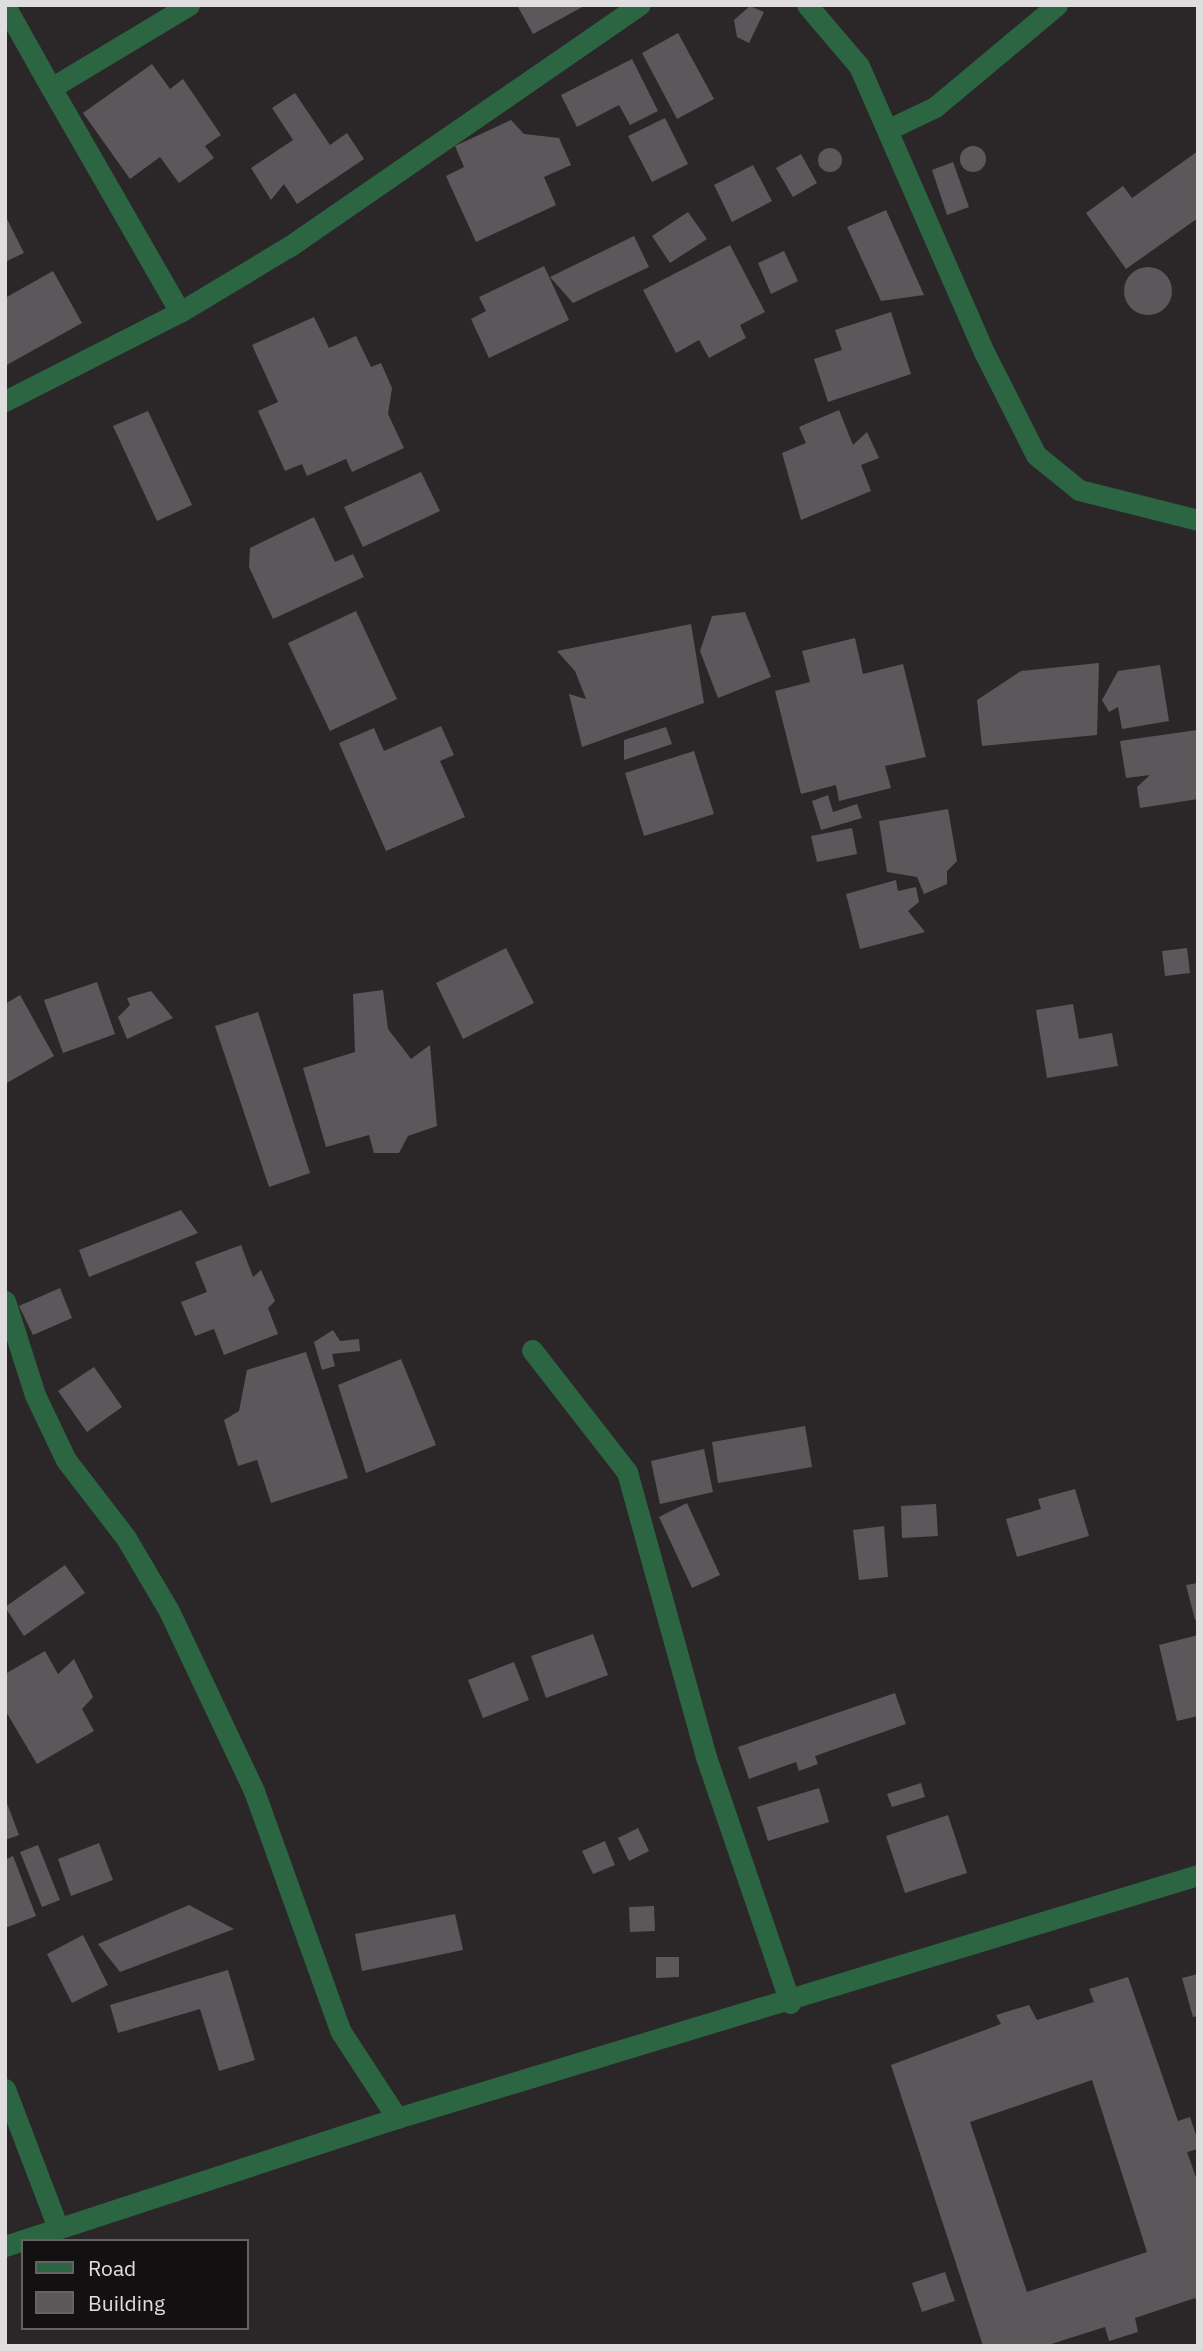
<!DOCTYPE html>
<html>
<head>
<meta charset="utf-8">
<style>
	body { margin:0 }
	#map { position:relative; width:1203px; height:2351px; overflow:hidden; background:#2b2729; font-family:"IBM Plex Sans",sans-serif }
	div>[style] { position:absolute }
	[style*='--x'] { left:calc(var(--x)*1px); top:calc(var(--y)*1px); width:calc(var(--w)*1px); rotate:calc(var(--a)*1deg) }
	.building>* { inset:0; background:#5c575a }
	.round { border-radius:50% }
	.street>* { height:21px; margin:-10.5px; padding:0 10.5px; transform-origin:10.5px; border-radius:10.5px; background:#2c6542 }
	span { translate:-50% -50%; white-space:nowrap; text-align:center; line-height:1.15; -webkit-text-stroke:6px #121011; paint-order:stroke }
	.frame { position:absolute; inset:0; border:7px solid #e0ddde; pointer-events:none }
	.legend { position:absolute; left:21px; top:2239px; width:228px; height:91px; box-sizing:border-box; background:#121011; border:2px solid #646263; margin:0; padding:9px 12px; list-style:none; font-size:21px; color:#e0ddde }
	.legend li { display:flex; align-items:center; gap:14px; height:35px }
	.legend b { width:35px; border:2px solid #646263 }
</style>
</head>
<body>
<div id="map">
	<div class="building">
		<div style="clip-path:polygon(517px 5px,586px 5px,533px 34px)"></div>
		<div style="clip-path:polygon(750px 6px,764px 12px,749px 43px,737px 37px,734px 20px)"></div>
		<div style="clip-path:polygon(678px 33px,714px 99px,677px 119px,642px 53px)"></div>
		<div style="clip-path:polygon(632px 59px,658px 111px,630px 125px,619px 105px,577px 127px,561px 95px)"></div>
		<div style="clip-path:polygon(152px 64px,170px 89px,183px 79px,221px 135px,205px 146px,214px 158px,179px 183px,160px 157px,130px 179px,83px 113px)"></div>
		<div style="clip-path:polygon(295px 93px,330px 145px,347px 133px,364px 159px,297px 204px,284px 184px,271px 200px,251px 168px,293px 140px,272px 108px)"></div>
		<div style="clip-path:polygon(665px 118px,688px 164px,652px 182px,628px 136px)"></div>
		<div style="clip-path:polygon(511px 120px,524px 134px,559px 138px,571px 165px,544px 177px,556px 205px,476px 242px,446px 176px,464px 167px,455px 146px)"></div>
		<div class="round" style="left:960px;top:146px;width:26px;height:26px"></div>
		<div class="round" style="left:818px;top:148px;width:24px;height:24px"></div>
		<div style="clip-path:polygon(1198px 151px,1198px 218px,1126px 269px,1086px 213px,1123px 186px,1132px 198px)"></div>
		<div style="clip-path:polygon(801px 154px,817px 183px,793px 197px,776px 168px)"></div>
		<div style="clip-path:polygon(953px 162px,969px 207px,947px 215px,932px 170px)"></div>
		<div style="clip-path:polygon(753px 165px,772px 201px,732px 222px,714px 185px)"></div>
		<div style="clip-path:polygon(886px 210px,924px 295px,881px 301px,847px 227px)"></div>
		<div style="clip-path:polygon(688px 212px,707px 239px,670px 263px,652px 236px)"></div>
		<div style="clip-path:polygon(5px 215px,24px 253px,5px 262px)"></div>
		<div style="clip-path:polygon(634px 236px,649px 267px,573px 303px,550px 277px)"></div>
		<div style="clip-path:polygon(730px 245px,765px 312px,740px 325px,746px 338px,709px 358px,699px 340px,676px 353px,643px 290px)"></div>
		<div style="clip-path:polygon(784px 251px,798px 281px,771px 294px,758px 263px)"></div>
		<div style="clip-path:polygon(544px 266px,569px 320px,489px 358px,471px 319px,486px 311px,479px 297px)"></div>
		<div class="round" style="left:1124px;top:267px;width:48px;height:48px"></div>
		<div style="clip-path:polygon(53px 271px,82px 323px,5px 366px,5px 298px)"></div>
		<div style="clip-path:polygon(891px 312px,911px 374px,828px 402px,814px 359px,842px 350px,835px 330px)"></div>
		<div style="clip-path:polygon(314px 317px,329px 348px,356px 336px,371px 367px,381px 363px,392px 388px,388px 414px,404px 448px,352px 472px,346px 459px,307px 476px,302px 464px,285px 471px,258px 411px,278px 402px,252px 345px)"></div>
		<div style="clip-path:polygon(839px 410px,853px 445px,867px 432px,879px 458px,861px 465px,871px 491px,801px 520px,782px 453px,806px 443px,799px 427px)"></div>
		<div style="clip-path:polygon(148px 411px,192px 505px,157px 521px,113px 426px)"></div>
		<div style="clip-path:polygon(421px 472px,440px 511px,363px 547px,344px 507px)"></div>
		<div style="clip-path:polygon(314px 517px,335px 562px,353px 554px,364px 577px,273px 619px,249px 567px,250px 548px)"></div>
		<div style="clip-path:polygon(356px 611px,397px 699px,330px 731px,288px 643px)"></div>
		<div style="clip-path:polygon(745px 612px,771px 677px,718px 698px,700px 651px,712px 616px)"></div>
		<div style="clip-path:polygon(691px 624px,704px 703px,582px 747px,569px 694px,586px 699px,575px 671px,557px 651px)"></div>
		<div style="clip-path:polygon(855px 638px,863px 674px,903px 664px,926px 757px,885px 766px,891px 788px,839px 801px,836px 785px,801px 794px,775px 691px,810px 682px,802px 651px)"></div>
		<div style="clip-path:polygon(1099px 663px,1097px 735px,982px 746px,977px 700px,1021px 671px)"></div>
		<div style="clip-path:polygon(1160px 665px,1169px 721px,1122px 729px,1118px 707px,1109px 712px,1102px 700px,1118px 671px)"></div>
		<div style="clip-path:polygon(441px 726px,454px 755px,440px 761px,465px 817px,386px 851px,339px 743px,374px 728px,384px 751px)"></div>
		<div style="clip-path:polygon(666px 727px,672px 744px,624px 760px,624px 740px)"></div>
		<div style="clip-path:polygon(1197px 730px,1198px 799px,1140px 808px,1137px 787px,1150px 775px,1126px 778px,1120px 741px)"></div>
		<div style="clip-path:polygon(694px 751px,714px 814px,644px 836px,625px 773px)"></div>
		<div style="clip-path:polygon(828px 795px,833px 812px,857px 804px,862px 818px,821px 830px,812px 801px)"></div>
		<div style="clip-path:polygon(948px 809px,957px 861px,947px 871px,947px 884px,924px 894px,917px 877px,887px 872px,879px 821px)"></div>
		<div style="clip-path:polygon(852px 828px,857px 854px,817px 862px,811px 836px)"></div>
		<div style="clip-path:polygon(896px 880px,898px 891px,916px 887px,919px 902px,908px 911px,925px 932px,860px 949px,846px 894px)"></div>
		<div style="clip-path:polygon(506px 948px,534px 1003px,463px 1039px,436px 983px)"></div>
		<div style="clip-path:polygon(1187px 948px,1190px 973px,1165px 976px,1162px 951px)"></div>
		<div style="clip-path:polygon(97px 982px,115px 1034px,63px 1053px,44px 1000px)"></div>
		<div style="clip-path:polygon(383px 990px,388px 1029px,411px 1059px,430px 1045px,437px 1126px,408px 1136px,399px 1153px,374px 1153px,369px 1135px,326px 1147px,303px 1068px,355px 1052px,353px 994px)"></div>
		<div style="clip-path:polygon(151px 991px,173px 1018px,127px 1039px,118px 1017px,130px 1005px,127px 998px)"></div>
		<div style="clip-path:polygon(20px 995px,54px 1056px,5px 1084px,5px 1004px)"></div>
		<div style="clip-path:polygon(1073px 1004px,1079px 1039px,1112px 1033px,1118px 1066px,1047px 1078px,1036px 1010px)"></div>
		<div style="clip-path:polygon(258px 1012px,310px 1173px,269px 1187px,215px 1026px)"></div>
		<div style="clip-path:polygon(181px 1210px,198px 1233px,89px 1277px,79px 1250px)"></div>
		<div style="clip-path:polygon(241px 1245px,253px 1277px,261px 1270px,275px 1301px,268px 1308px,278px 1334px,224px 1355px,214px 1329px,195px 1336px,181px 1302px,207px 1292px,195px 1262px)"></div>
		<div style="clip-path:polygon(60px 1288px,72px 1318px,33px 1335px,19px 1306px)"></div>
		<div style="clip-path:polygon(333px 1330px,340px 1341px,359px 1339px,360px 1351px,332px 1354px,335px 1366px,322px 1370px,314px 1342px)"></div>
		<div style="clip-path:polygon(306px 1352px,348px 1478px,271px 1503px,257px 1460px,238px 1466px,224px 1420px,239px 1411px,247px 1370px)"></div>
		<div style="clip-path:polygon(401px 1359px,436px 1445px,366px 1473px,338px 1385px)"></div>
		<div style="clip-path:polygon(94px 1367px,122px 1407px,87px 1432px,58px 1391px)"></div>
		<div style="clip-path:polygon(805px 1426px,812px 1467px,718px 1483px,712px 1442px)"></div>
		<div style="clip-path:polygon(704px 1449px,713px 1492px,660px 1504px,651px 1461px)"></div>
		<div style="clip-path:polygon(1075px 1489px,1089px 1536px,1017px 1557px,1006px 1519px,1041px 1509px,1038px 1499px)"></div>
		<div style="clip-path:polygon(687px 1503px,720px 1575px,692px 1588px,659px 1517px)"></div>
		<div style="clip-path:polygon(936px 1504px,938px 1536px,902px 1538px,901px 1506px)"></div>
		<div style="clip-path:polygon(884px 1526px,888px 1577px,859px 1580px,853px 1530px)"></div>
		<div style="clip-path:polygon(65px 1565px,85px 1593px,24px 1636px,5px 1607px)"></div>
		<div style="clip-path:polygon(1198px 1583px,1198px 1619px,1195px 1620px,1186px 1585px)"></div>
		<div style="clip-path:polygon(593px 1634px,608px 1675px,546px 1698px,531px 1656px)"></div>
		<div style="clip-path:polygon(1198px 1635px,1198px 1716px,1177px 1721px,1159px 1645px)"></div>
		<div style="clip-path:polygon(45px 1651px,58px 1674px,74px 1659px,93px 1697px,82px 1709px,94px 1731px,37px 1764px,5px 1710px,5px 1674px)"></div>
		<div style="clip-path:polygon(514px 1662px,529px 1700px,483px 1718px,468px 1680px)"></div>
		<div style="clip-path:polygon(895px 1693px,906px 1724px,815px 1756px,818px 1764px,799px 1771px,796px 1762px,749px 1779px,738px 1747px)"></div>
		<div style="clip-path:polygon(921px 1783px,925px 1797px,892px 1807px,887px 1794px)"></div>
		<div style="clip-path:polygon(819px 1788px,829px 1822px,768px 1841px,757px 1807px)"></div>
		<div style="clip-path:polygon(5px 1798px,19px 1835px,5px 1840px)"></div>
		<div style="clip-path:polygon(948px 1815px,967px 1873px,905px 1893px,886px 1836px)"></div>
		<div style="clip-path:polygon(638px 1828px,649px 1851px,629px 1861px,618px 1838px)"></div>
		<div style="clip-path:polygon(605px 1841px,615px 1865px,593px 1874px,582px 1851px)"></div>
		<div style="clip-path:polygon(99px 1843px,113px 1880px,71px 1896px,58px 1859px)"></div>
		<div style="clip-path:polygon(38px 1845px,60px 1900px,42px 1907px,20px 1852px)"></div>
		<div style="clip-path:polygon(13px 1856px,36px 1916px,5px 1928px,5px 1860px)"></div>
		<div style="clip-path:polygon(189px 1905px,234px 1929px,120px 1972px,98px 1944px)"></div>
		<div style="clip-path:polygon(654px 1906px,655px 1931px,630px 1932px,629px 1907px)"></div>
		<div style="clip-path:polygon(455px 1914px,463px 1950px,362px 1971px,355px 1934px)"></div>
		<div style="clip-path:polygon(83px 1935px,108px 1985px,72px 2003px,47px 1954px)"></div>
		<div style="clip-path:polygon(656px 1957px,679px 1957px,679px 1977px,656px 1978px)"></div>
		<div style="clip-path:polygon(228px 1970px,255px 2060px,219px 2071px,200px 2009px,118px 2033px,110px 2005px)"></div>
		<div style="clip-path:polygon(1198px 1974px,1198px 2016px,1193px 2017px,1182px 1978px)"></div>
		<div style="clip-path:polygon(evenodd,1128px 1977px,1178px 2121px,1190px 2117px,1198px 2141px,1198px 2149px,1187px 2152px,1198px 2183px,1198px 2306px,1195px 2298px,1135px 2318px,1138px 2332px,1109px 2341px,1105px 2327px,1045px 2346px,983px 2346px,891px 2065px,1001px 2024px,996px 2015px,1029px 2005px,1037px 2020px,1094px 2002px,1089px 1989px,1128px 1977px,1092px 2080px,1147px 2252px,1027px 2292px,970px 2122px,1092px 2080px)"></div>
		<div style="clip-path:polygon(945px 2272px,955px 2301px,922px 2312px,912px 2283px)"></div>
	</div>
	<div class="street">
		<div style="--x:807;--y:5;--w:80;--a:49.6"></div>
		<div style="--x:859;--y:66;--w:312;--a:66.4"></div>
		<div style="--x:984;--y:352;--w:115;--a:63.2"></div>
		<div style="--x:1036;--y:455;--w:55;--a:39.1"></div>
		<div style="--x:1079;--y:490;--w:123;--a:14.1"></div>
		<div style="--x:5;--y:6;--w:94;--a:60.7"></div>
		<div style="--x:889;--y:129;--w:51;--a:-25.6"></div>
		<div style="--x:935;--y:107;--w:159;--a:-39.9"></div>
		<div style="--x:180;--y:312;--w:258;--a:-119.9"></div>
		<div style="--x:51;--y:88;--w:161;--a:-31"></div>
		<div style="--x:5;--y:401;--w:196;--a:-27"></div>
		<div style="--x:180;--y:312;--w:128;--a:-31"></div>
		<div style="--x:290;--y:246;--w:425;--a:-34.6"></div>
		<div style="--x:5;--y:1301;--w:99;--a:72.3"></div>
		<div style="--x:35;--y:1395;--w:72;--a:64.5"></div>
		<div style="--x:66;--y:1460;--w:98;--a:52.4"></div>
		<div style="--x:126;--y:1538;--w:85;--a:59.5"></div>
		<div style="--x:169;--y:1611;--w:199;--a:64.7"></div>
		<div style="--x:254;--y:1791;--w:256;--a:70.2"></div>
		<div style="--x:341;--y:2032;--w:103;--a:56.9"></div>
		<div style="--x:532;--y:1350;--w:155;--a:52.1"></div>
		<div style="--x:627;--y:1472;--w:296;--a:74.5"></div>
		<div style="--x:706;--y:1757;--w:260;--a:71.1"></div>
		<div style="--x:5;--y:2089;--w:149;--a:69.1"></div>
		<div style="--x:5;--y:2246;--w:412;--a:-18.1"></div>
		<div style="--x:397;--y:2118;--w:837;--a:-16.88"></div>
	</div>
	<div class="frame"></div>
	<ul class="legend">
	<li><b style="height:9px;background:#2c6542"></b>Road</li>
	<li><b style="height:19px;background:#5c575a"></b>Building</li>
	</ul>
</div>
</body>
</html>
